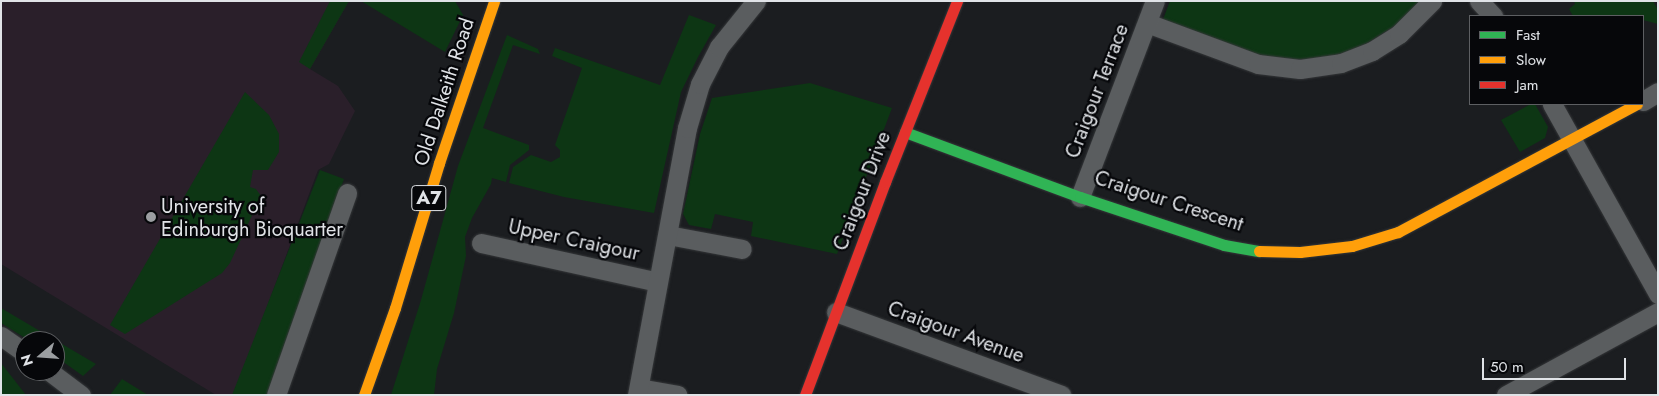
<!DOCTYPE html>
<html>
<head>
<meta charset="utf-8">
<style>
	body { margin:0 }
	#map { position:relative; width:1659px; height:396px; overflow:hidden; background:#1b1d20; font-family:Jost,sans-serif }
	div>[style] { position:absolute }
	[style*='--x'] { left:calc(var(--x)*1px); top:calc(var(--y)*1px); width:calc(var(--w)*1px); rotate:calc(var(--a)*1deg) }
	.commercial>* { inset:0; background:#2a1f2a }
	.green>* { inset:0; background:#0d3614 }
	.roads { filter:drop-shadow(0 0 1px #353739) drop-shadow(0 0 1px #353739) }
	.street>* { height:19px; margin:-9.5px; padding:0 9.5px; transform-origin:9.5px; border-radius:9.5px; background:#5a5d5f }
	.fast>* { height:11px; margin:-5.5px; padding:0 5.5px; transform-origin:5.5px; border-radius:5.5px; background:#30b455 }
	.slow>* { height:11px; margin:-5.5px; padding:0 5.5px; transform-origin:5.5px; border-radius:5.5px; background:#ff9f0a }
	.jam>* { height:11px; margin:-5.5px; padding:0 5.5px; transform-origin:5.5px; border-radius:5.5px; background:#e5322d }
	.dots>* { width:14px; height:14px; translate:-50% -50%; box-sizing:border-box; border:2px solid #06070a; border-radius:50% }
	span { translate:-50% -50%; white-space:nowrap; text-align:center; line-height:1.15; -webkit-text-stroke:4.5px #06070a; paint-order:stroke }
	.shield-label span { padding:1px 4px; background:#06070a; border:1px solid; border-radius:4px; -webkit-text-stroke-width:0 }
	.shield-label { font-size:19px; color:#e0e3e7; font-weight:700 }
	.street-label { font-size:20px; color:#e0e3e7 }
	.poi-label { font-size:20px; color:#e0e3e7 }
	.left { translate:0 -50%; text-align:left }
	.frame { position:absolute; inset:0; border:2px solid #e0e3e7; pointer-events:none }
	.legend { position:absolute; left:1469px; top:15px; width:175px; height:90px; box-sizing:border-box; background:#06070a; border:1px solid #5d5f62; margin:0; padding:6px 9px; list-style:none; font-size:15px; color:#e0e3e7 }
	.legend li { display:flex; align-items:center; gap:10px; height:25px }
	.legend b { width:25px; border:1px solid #5d5f62 }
	.north { position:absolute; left:15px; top:331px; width:50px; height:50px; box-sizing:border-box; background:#06070a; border:1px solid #5d5f62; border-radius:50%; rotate:252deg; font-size:14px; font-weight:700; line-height:20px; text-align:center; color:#e0e3e7 }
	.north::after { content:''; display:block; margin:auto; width:18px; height:22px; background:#9b9ea1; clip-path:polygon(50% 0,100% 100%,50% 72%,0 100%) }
	.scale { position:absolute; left:1482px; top:358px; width:144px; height:22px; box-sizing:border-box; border:2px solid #e0e3e7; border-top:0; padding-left:6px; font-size:15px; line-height:18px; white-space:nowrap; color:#e0e3e7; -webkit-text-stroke:4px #06070a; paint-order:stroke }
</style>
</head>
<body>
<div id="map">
	<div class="commercial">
		<div style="clip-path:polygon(1px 1px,349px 1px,310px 69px,338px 86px,355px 111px,329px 164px,318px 170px,234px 395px,216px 395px,1px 264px)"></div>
	</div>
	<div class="green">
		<div style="clip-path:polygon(330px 1px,349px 1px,310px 69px,299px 62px)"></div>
		<div style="clip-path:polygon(361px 1px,455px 1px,463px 15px,445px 52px)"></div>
		<div style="clip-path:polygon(1170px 1px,1424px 1px,1406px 19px,1361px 47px,1324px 59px,1270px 60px,1162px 22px)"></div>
		<div style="clip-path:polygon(1574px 1px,1653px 1px,1658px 10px,1658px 24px,1643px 20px,1643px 16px,1573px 16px,1569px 9px,1575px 4px)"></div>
		<div style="clip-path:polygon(689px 15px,716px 25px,698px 57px,681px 92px,654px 213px,564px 197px,509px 183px,513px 167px,531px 155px,551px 162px,560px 157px,560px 150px,555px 145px,582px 68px,552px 56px,555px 48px,660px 85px)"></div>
		<div style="clip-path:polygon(507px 35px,538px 49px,540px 54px,513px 45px,483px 128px,529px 145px,529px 150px,510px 165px,506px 182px,492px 178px,491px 184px,472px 218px,465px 237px,466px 256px,454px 313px,437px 369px,434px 395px,391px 395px,421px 300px,458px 166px)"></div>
		<div style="clip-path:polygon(810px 83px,892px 108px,837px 254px,751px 236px,753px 222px,715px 214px,711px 229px,689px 225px,683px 214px,700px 134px,712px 98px)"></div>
		<div style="clip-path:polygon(245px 92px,269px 115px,279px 134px,279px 152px,268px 170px,253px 170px,250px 187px,256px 189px,261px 196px,230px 263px,222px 273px,125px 334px,110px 325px)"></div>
		<div style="clip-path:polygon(1531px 104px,1535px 104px,1548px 127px,1545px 138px,1520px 152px,1501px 120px)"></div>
		<div style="clip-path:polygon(320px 170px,344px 179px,267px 395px,232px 395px)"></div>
		<div style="clip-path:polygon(1px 308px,96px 364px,83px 376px,55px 356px,55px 341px,30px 341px,1px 323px)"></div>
		<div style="clip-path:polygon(1px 363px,26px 395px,1px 395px)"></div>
		<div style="clip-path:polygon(122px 379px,148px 395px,110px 395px)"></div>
	</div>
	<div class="roads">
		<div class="street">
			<div style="--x:1479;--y:1;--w:21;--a:47"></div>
			<div style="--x:1147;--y:23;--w:118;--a:20.3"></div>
			<div style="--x:1258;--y:64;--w:42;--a:6.8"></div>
			<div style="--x:1300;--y:69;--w:41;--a:-8.3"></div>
			<div style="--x:1341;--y:63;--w:33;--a:-21"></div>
			<div style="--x:1372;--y:51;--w:32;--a:-32"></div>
			<div style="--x:1399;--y:34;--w:47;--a:-45"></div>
			<div style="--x:1643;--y:101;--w:17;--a:-31"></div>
			<div style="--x:1552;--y:104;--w:218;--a:60.8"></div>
			<div style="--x:1080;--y:197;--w:210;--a:-69.1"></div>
			<div style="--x:668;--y:235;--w:75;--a:10.7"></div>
			<div style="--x:481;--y:243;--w:181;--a:12.4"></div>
			<div style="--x:836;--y:312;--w:240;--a:20.2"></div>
			<div style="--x:1;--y:336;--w:29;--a:35"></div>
			<div style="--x:49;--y:371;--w:40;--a:37"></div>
			<div style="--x:639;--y:388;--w:39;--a:10"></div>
			<div style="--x:276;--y:395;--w:214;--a:-70.6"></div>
			<div style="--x:637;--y:395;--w:272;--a:-79.4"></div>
			<div style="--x:687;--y:128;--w:46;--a:-73.5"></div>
			<div style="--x:700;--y:84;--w:42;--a:-62.8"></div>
			<div style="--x:719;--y:47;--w:59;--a:-51.2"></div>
			<div style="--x:1506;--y:395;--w:173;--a:-28.6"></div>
		</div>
		<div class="fast">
			<div style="--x:905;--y:132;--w:187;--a:20.4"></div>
			<div style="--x:1080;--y:197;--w:152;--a:18.4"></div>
			<div style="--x:1224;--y:245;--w:36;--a:10"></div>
		</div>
		<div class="slow">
			<div style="--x:1259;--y:251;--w:41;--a:1.4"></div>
			<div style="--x:1300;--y:252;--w:52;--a:-6.6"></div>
			<div style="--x:1352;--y:246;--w:48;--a:-16.9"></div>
			<div style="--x:1398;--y:232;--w:271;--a:-28.2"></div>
			<div style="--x:364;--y:395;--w:92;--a:-70.4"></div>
			<div style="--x:395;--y:308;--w:152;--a:-73.1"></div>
			<div style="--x:439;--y:163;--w:171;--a:-71.2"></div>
		</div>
		<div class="jam">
			<div style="--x:805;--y:395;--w:228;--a:-69.4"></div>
			<div style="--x:885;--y:182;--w:195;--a:-68.3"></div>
		</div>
	</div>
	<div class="dots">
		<div style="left:151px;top:217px;background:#9b9ea1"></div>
	</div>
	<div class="shield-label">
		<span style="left:429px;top:198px">A7</span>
	</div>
	<div class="street-label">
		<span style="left:1097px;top:91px;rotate:-69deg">Craigour Terrace</span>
		<span style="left:444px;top:92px;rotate:-72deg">Old Dalkeith Road</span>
		<span style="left:862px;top:191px;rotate:-69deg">Craigour Drive</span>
		<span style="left:1169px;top:201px;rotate:18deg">Craigour Crescent</span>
		<span style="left:574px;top:240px;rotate:12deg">Upper Craigour</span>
		<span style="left:956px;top:332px;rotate:20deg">Craigour Avenue</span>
	</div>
	<div class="poi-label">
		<span class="left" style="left:161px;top:218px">University of<br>Edinburgh Bioquarter</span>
	</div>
	<div class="frame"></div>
	<ul class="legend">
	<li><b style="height:6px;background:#30b455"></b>Fast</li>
	<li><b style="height:6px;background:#ff9f0a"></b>Slow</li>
	<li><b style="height:6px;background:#e5322d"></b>Jam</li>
	</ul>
	<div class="north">N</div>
	<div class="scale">50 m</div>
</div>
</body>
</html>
